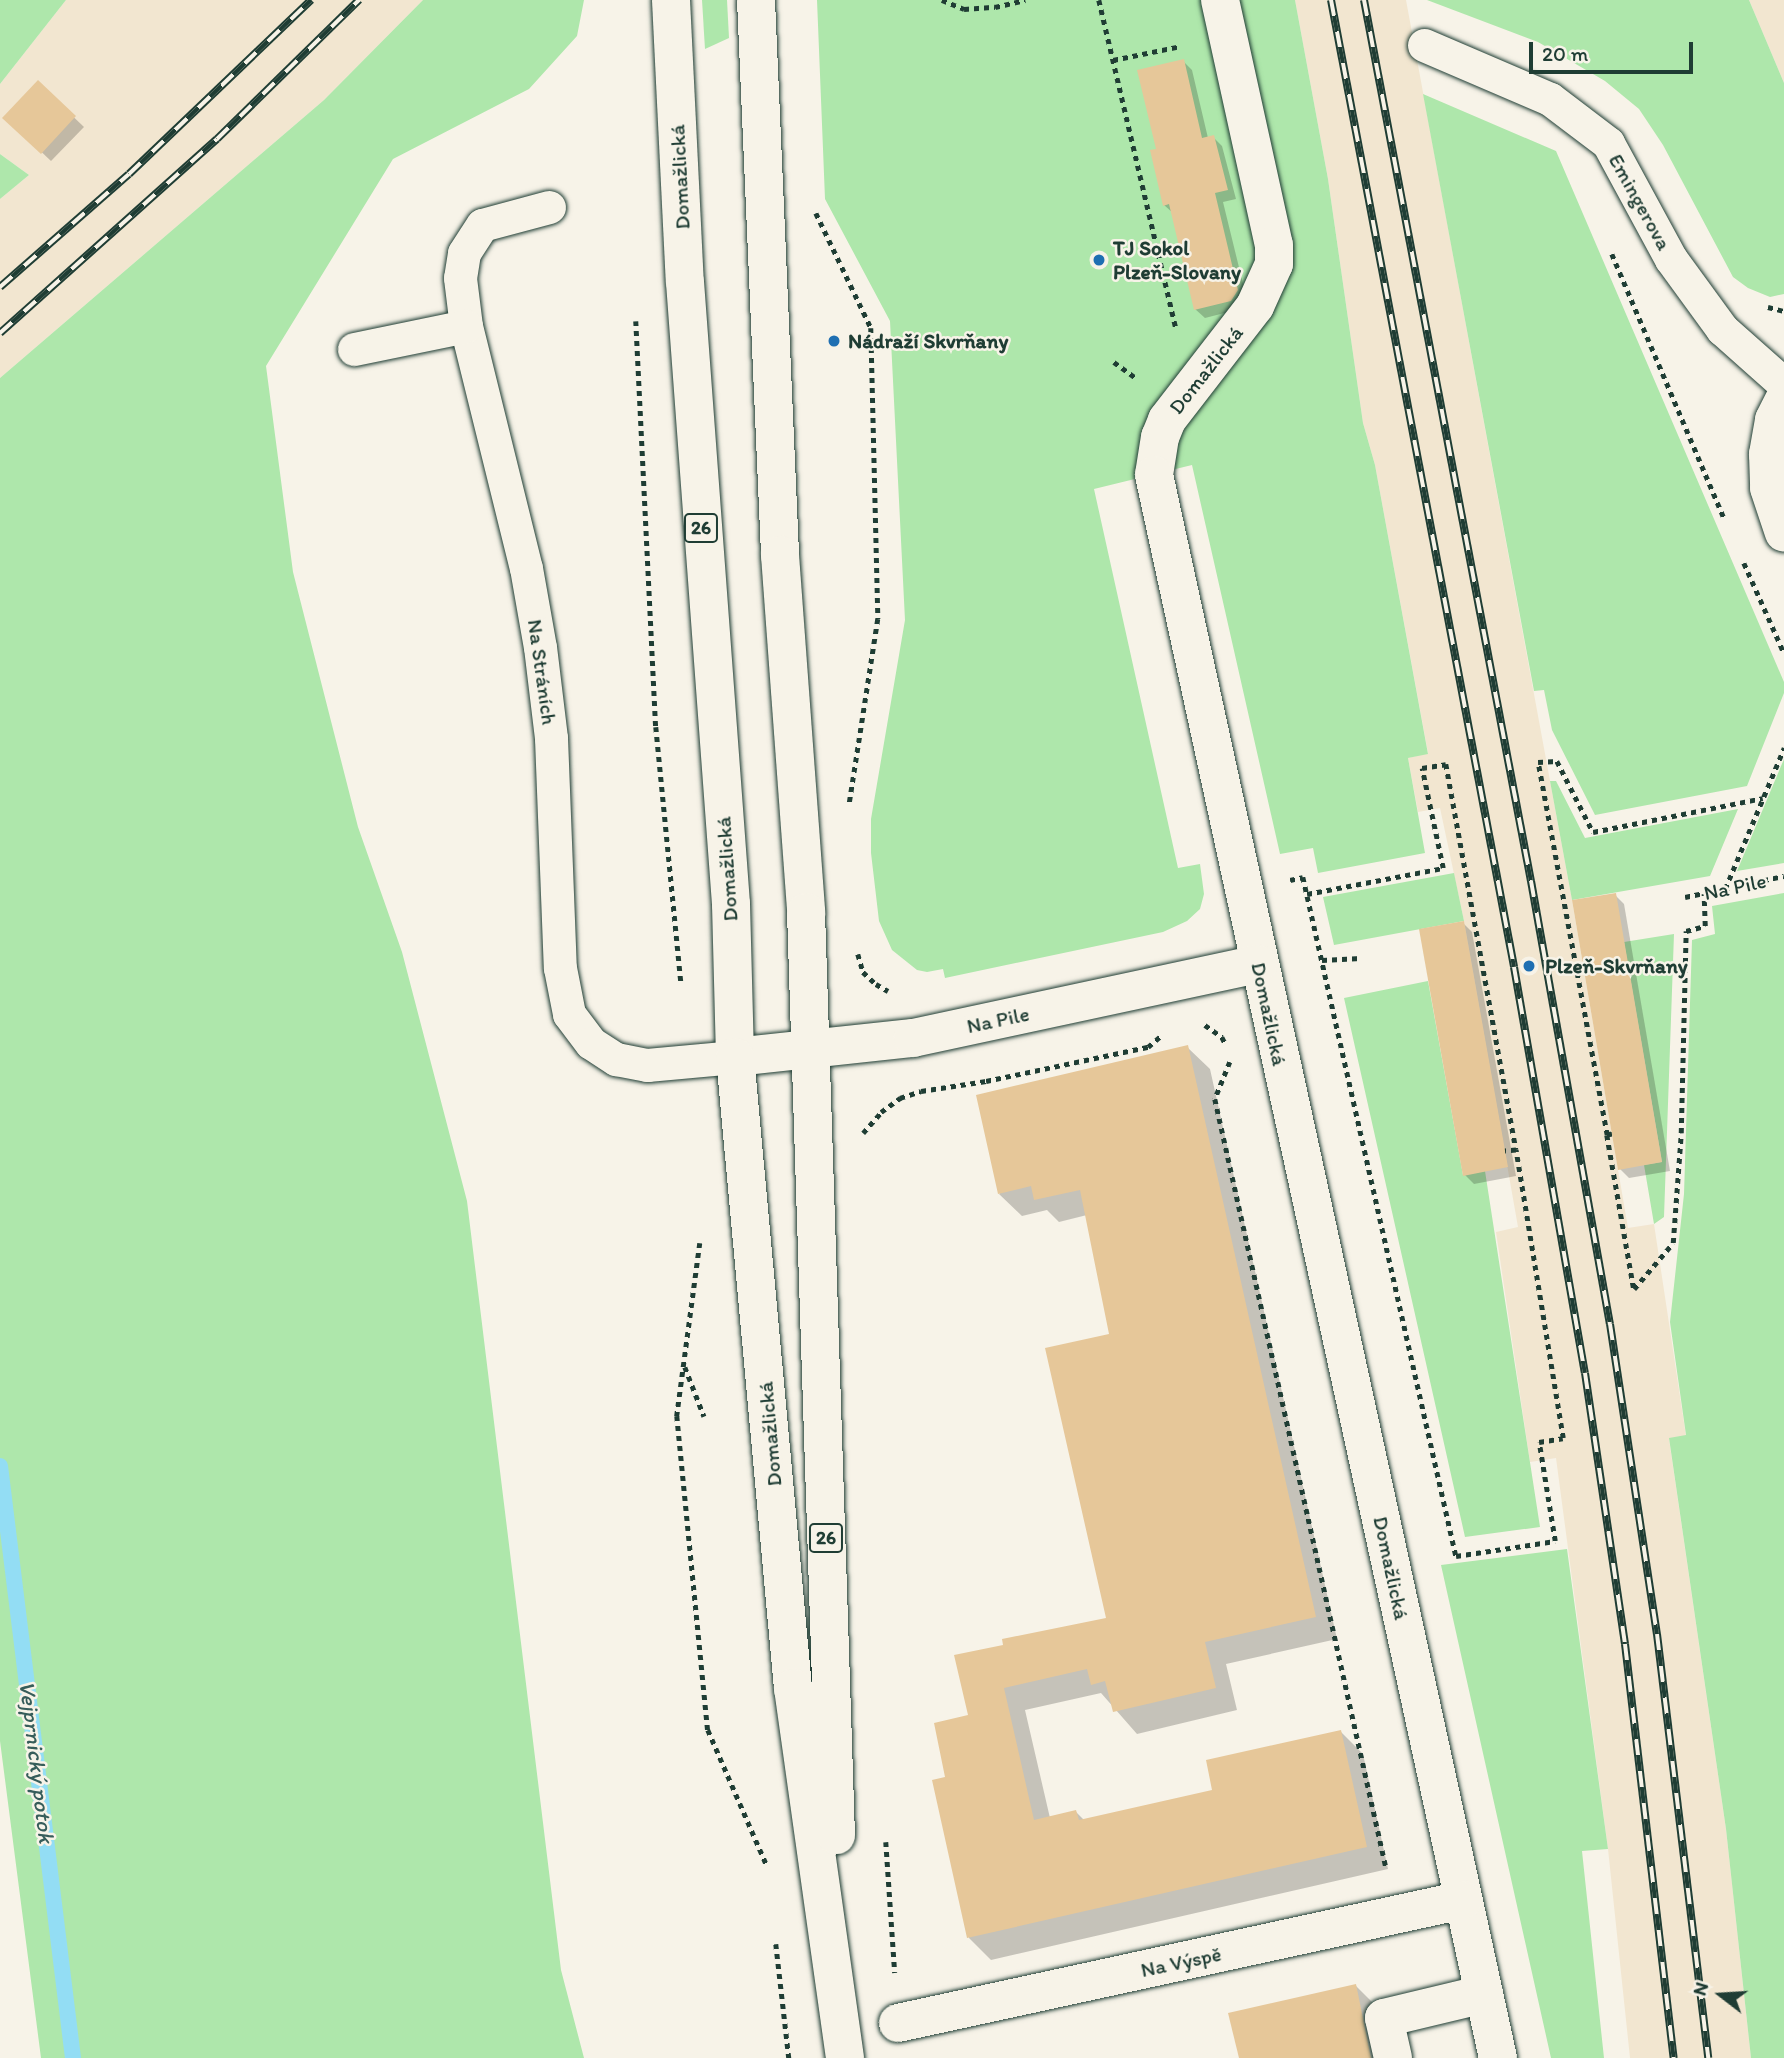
<!DOCTYPE html>
<html>
<head>
<meta charset="utf-8">
<style>
	body { margin:0 }
	#map { position:relative; width:1784px; height:2058px; overflow:hidden; background:#f7f3e8; font-family:Itim,sans-serif }
	div>[style] { position:absolute }
	[style*='--x'] { left:calc(var(--x)*1px); top:calc(var(--y)*1px); width:calc(var(--w)*1px); rotate:calc(var(--a)*1deg) }
	.built>* { inset:0; background:#f2e6d0 }
	.green>* { inset:0; background:#aee7ab }
	.shadow>* { inset:0; background:#0003 }
	.stream>* { height:16px; margin:-8px; padding:0 8px; transform-origin:8px; border-radius:8px; background:#93ddf4 }
	.building>* { inset:0; background:#e6c799 }
	.path>* { height:4.5px; margin-top:-2.25px; transform-origin:0; background:repeating-linear-gradient(90deg,#1f3d34 0 5px,transparent 0 10px) }
	.roads { filter:drop-shadow(0 0 2px #1f3d34) drop-shadow(0 0 2px #1f3d34) }
	.lane>* { height:33px; margin:-16.5px; padding:0 16.5px; transform-origin:16.5px; border-radius:16.5px; background:#f7f3e8 }
	.street>* { height:38px; margin:-19px; padding:0 19px; transform-origin:19px; border-radius:19px; background:#f7f3e8 }
	.primary>* { height:38px; margin:-19px; padding:0 19px; transform-origin:19px; border-radius:19px; background:#f7f3e8 }
	.rail>* { height:8px; margin-top:-4px; transform-origin:0; background:repeating-linear-gradient(90deg,#f7f3e8 0 16px,#1f3d34 0 32px); box-sizing:border-box; border-block:2px solid #1f3d34 }
	.dots>* { width:19px; height:19px; translate:-50% -50%; box-sizing:border-box; border:4px solid #f7f3e8; border-radius:50% }
	span { translate:-50% -50%; white-space:nowrap; text-align:center; line-height:1.15; -webkit-text-stroke:5px #f7f3e8; paint-order:stroke }
	.shield-label span { padding:2px 5px; background:#f7f3e8; border:2px solid; border-radius:5px; -webkit-text-stroke-width:0 }
	.shield-label { font-size:19px; color:#1f3d34; font-weight:700 }
	.street-label { font-size:21px; color:#1f3d34 }
	.poi-label { font-size:21px; color:#1f3d34; font-weight:700 }
	.left { translate:0 -50%; text-align:left }
	.water-label { font-size:23px; color:#365d5a; font-style:italic }
	.north { position:absolute; left:1686px; top:1960px; width:70px; height:70px; -webkit-text-stroke:5px #f7f3e8; paint-order:stroke; rotate:287deg; font-size:19px; font-weight:700; line-height:28px; text-align:center; color:#1f3d34 }
	.north::after { content:''; display:block; margin:auto; width:24px; height:32px; background:#1f3d34; clip-path:polygon(50% 0,100% 100%,50% 72%,0 100%) }
	.scale { position:absolute; left:1529px; top:42px; width:164px; height:32px; box-sizing:border-box; border:4px solid #1f3d34; border-top:0; padding-left:9px; font-size:21px; line-height:24px; white-space:nowrap; color:#1f3d34; -webkit-text-stroke:5px #f7f3e8; paint-order:stroke }
</style>
</head>
<body>
<div id="map">
	<div class="built">
		<div style="clip-path:polygon(66px 0,423px 0,324px 100px,0 378px,0 199px,29px 175px,0 154px,0 84px)"></div>
		<div style="clip-path:polygon(1295px 0,1406px 0,1572px 900px,1628px 1228px,1654px 1224px,1686px 1436px,1669px 1439px,1726px 1829px,1751px 2058px,1630px 2058px,1608px 1849px,1556px 1458px,1530px 1462px,1496px 1232px,1518px 1227px,1464px 921px,1440px 808px,1418px 812px,1408px 758px,1428px 753px,1375px 465px,1363px 423px,1328px 179px)"></div>
		<div style="clip-path:polygon(1749px 0,1784px 0,1784px 83px)"></div>
	</div>
	<div class="green">
		<div style="clip-path:polygon(0 0,66px 0,0 84px)"></div>
		<div style="clip-path:polygon(423px 0,584px 0,577px 36px,529px 89px,393px 159px,266px 366px,293px 572px,358px 827px,402px 952px,467px 1201px,561px 1970px,584px 2058px,41px 2058px,0 1741px,0 378px,324px 100px)"></div>
		<div style="clip-path:polygon(702px 0,727px 0,729px 38px,705px 49px)"></div>
		<div style="clip-path:polygon(817px 0,1295px 0,1328px 179px,1363px 423px,1375px 465px,1428px 754px,1408px 758px,1425px 853px,1318px 873px,1313px 848px,1280px 854px,1192px 465px,1094px 489px,1178px 868px,1200px 864px,1204px 894px,1200px 909px,1187px 921px,1163px 932px,945px 978px,943px 969px,927px 972px,917px 970px,892px 950px,879px 921px,871px 853px,871px 819px,905px 620px,890px 321px,825px 199px)"></div>
		<div style="clip-path:polygon(1427px 0,1749px 0,1784px 83px,1784px 294px,1770px 297px,1748px 288px,1733px 277px,1663px 145px,1639px 109px,1605px 81px,1538px 42px)"></div>
		<div style="clip-path:polygon(1423px 94px,1556px 151px,1784px 682px,1784px 693px,1747px 786px,1595px 815px,1552px 730px,1544px 690px,1534px 691px)"></div>
		<div style="clip-path:polygon(0 154px,29px 175px,0 199px)"></div>
		<div style="clip-path:polygon(1784px 759px,1784px 863px,1737px 871px)"></div>
		<div style="clip-path:polygon(1550px 781px,1556px 781px,1585px 838px,1738px 809px,1710px 876px,1572px 900px)"></div>
		<div style="clip-path:polygon(1454px 873px,1464px 921px,1334px 945px,1323px 897px)"></div>
		<div style="clip-path:polygon(1784px 893px,1784px 2058px,1751px 2058px,1726px 1829px,1669px 1438px,1686px 1435px,1670px 1322px,1684px 1194px,1692px 940px,1715px 934px,1712px 906px)"></div>
		<div style="clip-path:polygon(1674px 934px,1664px 1217px,1654px 1224px,1644px 1165px,1662px 1162px,1624px 942px)"></div>
		<div style="clip-path:polygon(1428px 981px,1463px 1175px,1485px 1171px,1540px 1527px,1465px 1537px,1344px 998px)"></div>
		<div style="clip-path:polygon(1567px 1549px,1608px 1849px,1582px 1851px,1604px 2058px,1551px 2058px,1441px 1565px)"></div>
	</div>
	<div class="shadow">
		<div style="clip-path:polygon(1183px 61px,1192px 70px,1208px 138px,1213px 137px,1222px 146px,1236px 199px,1223px 202px,1247px 300px,1240px 309px,1205px 318px,1195px 309px,1173px 213px,1164px 205px,1158px 150px)"></div>
		<div style="clip-path:polygon(38px 83px,84px 127px,51px 161px,14px 126px)"></div>
		<div style="clip-path:polygon(1615px 895px,1624px 904px,1670px 1171px,1629px 1178px,1620px 1169px)"></div>
		<div style="clip-path:polygon(1463px 923px,1472px 932px,1516px 1176px,1474px 1184px,1465px 1175px)"></div>
		<div style="clip-path:polygon(1187px 1047px,1210px 1069px,1337px 1639px,1226px 1664px,1237px 1710px,1137px 1734px,1101px 1693px,1025px 1710px,1050px 1818px,1076px 1812px,1084px 1820px,1214px 1791px,1340px 1731px,1363px 1754px,1388px 1869px,991px 1960px,969px 1938px,934px 1782px,947px 1779px,970px 1716px,1005px 1646px,1108px 1619px,1111px 1335px,1087px 1215px,1059px 1222px,1047px 1210px,1022px 1216px,999px 1194px)"></div>
		<div style="clip-path:polygon(1355px 1985px,1373px 2003px,1384px 2058px,1241px 2058px)"></div>
	</div>
	<div class="stream">
		<div style="--x:0;--y:1466;--w:596;--a:82.97"></div>
	</div>
	<div class="building">
		<div style="clip-path:polygon(1184px 59px,1202px 138px,1214px 135px,1228px 190px,1215px 193px,1238px 290px,1231px 301px,1194px 310px,1169px 204px,1163px 206px,1150px 150px,1156px 149px,1137px 70px)"></div>
		<div style="clip-path:polygon(38px 80px,76px 116px,41px 154px,2px 118px)"></div>
		<div style="clip-path:polygon(1616px 893px,1662px 1162px,1618px 1170px,1572px 900px)"></div>
		<div style="clip-path:polygon(1464px 921px,1508px 1167px,1463px 1176px,1419px 929px)"></div>
		<div style="clip-path:polygon(1188px 1045px,1316px 1617px,1205px 1642px,1216px 1688px,1113px 1712px,1105px 1681px,1091px 1685px,1087px 1669px,1004px 1688px,1034px 1820px,1076px 1810px,1079px 1820px,1212px 1790px,1206px 1760px,1341px 1730px,1367px 1847px,967px 1938px,932px 1780px,945px 1777px,934px 1723px,968px 1715px,954px 1655px,1003px 1645px,1002px 1639px,1106px 1618px,1045px 1348px,1109px 1334px,1080px 1190px,1034px 1200px,1031px 1186px,998px 1194px,976px 1095px)"></div>
		<div style="clip-path:polygon(1356px 1984px,1371px 2058px,1239px 2058px,1228px 2013px)"></div>
	</div>
	<div class="path">
		<div style="--x:942;--y:0;--w:24;--a:22"></div>
		<div style="--x:964;--y:9;--w:31;--a:-4"></div>
		<div style="--x:995;--y:7;--w:31;--a:-13"></div>
		<div style="--x:1099;--y:0;--w:338;--a:76.8"></div>
		<div style="--x:1113;--y:60;--w:69;--a:-11.6"></div>
		<div style="--x:816;--y:213;--w:127;--a:64.4"></div>
		<div style="--x:871;--y:328;--w:291;--a:88.6"></div>
		<div style="--x:878;--y:619;--w:189;--a:98.8"></div>
		<div style="--x:1612;--y:254;--w:289;--a:67"></div>
		<div style="--x:1768;--y:307;--w:16;--a:14"></div>
		<div style="--x:636;--y:321;--w:406;--a:87.2"></div>
		<div style="--x:656;--y:727;--w:257;--a:84.4"></div>
		<div style="--x:1114;--y:362;--w:29;--a:36"></div>
		<div style="--x:1744;--y:563;--w:98;--a:66"></div>
		<div style="--x:1290;--y:880;--w:13;--a:-13"></div>
		<div style="--x:1303;--y:877;--w:696;--a:77.3"></div>
		<div style="--x:1456;--y:1556;--w:100;--a:-8.6"></div>
		<div style="--x:1555;--y:1541;--w:100;--a:-99.2"></div>
		<div style="--x:1539;--y:1442;--w:24;--a:-9"></div>
		<div style="--x:1563;--y:1438;--w:292;--a:-99.3"></div>
		<div style="--x:1516;--y:1150;--w:11;--a:175"></div>
		<div style="--x:1725;--y:889;--w:153;--a:-67.3"></div>
		<div style="--x:1307;--y:894;--w:138;--a:-10.8"></div>
		<div style="--x:1443;--y:868;--w:102;--a:-101.9"></div>
		<div style="--x:1422;--y:768;--w:24;--a:-9"></div>
		<div style="--x:1446;--y:764;--w:392;--a:79.7"></div>
		<div style="--x:1685;--y:897;--w:101;--a:-12"></div>
		<div style="--x:858;--y:954;--w:19;--a:74"></div>
		<div style="--x:863;--y:972;--w:18;--a:43"></div>
		<div style="--x:876;--y:984;--w:14;--a:30"></div>
		<div style="--x:1322;--y:960;--w:39;--a:-3"></div>
		<div style="--x:1205;--y:1025;--w:21;--a:35"></div>
		<div style="--x:1222;--y:1037;--w:9;--a:63"></div>
		<div style="--x:1230;--y:1062;--w:40;--a:112"></div>
		<div style="--x:1215;--y:1099;--w:787;--a:77.45"></div>
		<div style="--x:863;--y:1133;--w:28;--a:-49"></div>
		<div style="--x:881;--y:1112;--w:24;--a:-36"></div>
		<div style="--x:900;--y:1098;--w:22;--a:-18"></div>
		<div style="--x:921;--y:1091;--w:66;--a:-8.7"></div>
		<div style="--x:986;--y:1081;--w:166;--a:-11.9"></div>
		<div style="--x:1148;--y:1047;--w:18;--a:-41"></div>
		<div style="--x:1612;--y:1134;--w:5;--a:169"></div>
		<div style="--x:1607;--y:1135;--w:379;--a:-100.5"></div>
		<div style="--x:1538;--y:762;--w:19;--a:-3"></div>
		<div style="--x:1557;--y:761;--w:80;--a:63.1"></div>
		<div style="--x:1593;--y:832;--w:173;--a:-11.3"></div>
		<div style="--x:1607;--y:1135;--w:156;--a:80.1"></div>
		<div style="--x:1634;--y:1289;--w:60;--a:-49.7"></div>
		<div style="--x:1673;--y:1243;--w:110;--a:-85.8"></div>
		<div style="--x:1681;--y:1133;--w:202;--a:-88.6"></div>
		<div style="--x:1686;--y:931;--w:20;--a:-15"></div>
		<div style="--x:1705;--y:926;--w:32;--a:-92"></div>
		<div style="--x:700;--y:1243;--w:175;--a:97.6"></div>
		<div style="--x:677;--y:1416;--w:316;--a:84.4"></div>
		<div style="--x:708;--y:1730;--w:148;--a:66.5"></div>
		<div style="--x:685;--y:1367;--w:53;--a:68.8"></div>
		<div style="--x:886;--y:1842;--w:131;--a:86.1"></div>
		<div style="--x:776;--y:1944;--w:115;--a:83.5"></div>
	</div>
	<div class="roads">
		<div class="lane">
			<div style="--x:1424;--y:45;--w:137;--a:23.2"></div>
			<div style="--x:1550;--y:99;--w:73;--a:37.2"></div>
			<div style="--x:1608;--y:143;--w:132;--a:61.5"></div>
			<div style="--x:1671;--y:259;--w:87;--a:53.9"></div>
			<div style="--x:1722;--y:329;--w:83;--a:41.6"></div>
			<div style="--x:549;--y:207;--w:69;--a:165"></div>
			<div style="--x:482;--y:225;--w:33;--a:123"></div>
			<div style="--x:464;--y:253;--w:25;--a:99"></div>
			<div style="--x:460;--y:278;--w:48;--a:82.9"></div>
			<div style="--x:466;--y:326;--w:249;--a:76.1"></div>
			<div style="--x:526;--y:568;--w:80;--a:80"></div>
			<div style="--x:540;--y:647;--w:92;--a:83.1"></div>
			<div style="--x:551;--y:738;--w:230;--a:87.8"></div>
			<div style="--x:560;--y:968;--w:47;--a:78.9"></div>
			<div style="--x:569;--y:1014;--w:36;--a:53"></div>
			<div style="--x:591;--y:1043;--w:30;--a:33"></div>
			<div style="--x:616;--y:1059;--w:32;--a:11"></div>
			<div style="--x:647;--y:1065;--w:88;--a:-5.2"></div>
			<div style="--x:354;--y:349;--w:114;--a:-11.6"></div>
		</div>
		<div class="street">
			<div style="--x:1220;--y:0;--w:251;--a:77.6"></div>
			<div style="--x:1274;--y:245;--w:19;--a:90"></div>
			<div style="--x:1274;--y:264;--w:46;--a:114.3"></div>
			<div style="--x:1255;--y:306;--w:144;--a:127.7"></div>
			<div style="--x:1167;--y:420;--w:18;--a:112"></div>
			<div style="--x:1160;--y:437;--w:38;--a:99"></div>
			<div style="--x:1154;--y:475;--w:1620;--a:77.74"></div>
			<div style="--x:1784;--y:400;--w:22;--a:117"></div>
			<div style="--x:1774;--y:420;--w:35;--a:100"></div>
			<div style="--x:1768;--y:454;--w:34;--a:88"></div>
			<div style="--x:1769;--y:488;--w:47;--a:71.6"></div>
			<div style="--x:735;--y:1057;--w:179;--a:-6.1"></div>
			<div style="--x:913;--y:1038;--w:353;--a:-12.1"></div>
			<div style="--x:898;--y:2023;--w:578;--a:-12.28"></div>
			<div style="--x:1393;--y:2058;--w:41;--a:-102.7"></div>
			<div style="--x:1384;--y:2018;--w:103;--a:-13.5"></div>
		</div>
		<div class="primary">
			<div style="--x:671;--y:0;--w:282;--a:87.2"></div>
			<div style="--x:685;--y:282;--w:624;--a:85.77"></div>
			<div style="--x:731;--y:904;--w:153;--a:88.5"></div>
			<div style="--x:735;--y:1057;--w:634;--a:84.75"></div>
			<div style="--x:793;--y:1688;--w:374;--a:82"></div>
			<div style="--x:756;--y:0;--w:556;--a:87.52"></div>
			<div style="--x:780;--y:555;--w:358;--a:85.8"></div>
			<div style="--x:806;--y:912;--w:924;--a:88.14"></div>
		</div>
	</div>
	<div class="rail">
		<div style="--x:1331;--y:0;--w:984;--a:79.28"></div>
		<div style="--x:1514;--y:967;--w:412;--a:80.1"></div>
		<div style="--x:1585;--y:1373;--w:274;--a:81.6"></div>
		<div style="--x:1625;--y:1644;--w:417;--a:83.3"></div>
		<div style="--x:1364;--y:0;--w:897;--a:79.27"></div>
		<div style="--x:1531;--y:881;--w:450;--a:79.9"></div>
		<div style="--x:1610;--y:1324;--w:314;--a:81.4"></div>
		<div style="--x:1657;--y:1634;--w:427;--a:83.1"></div>
		<div style="--x:0;--y:287;--w:171;--a:-41.2"></div>
		<div style="--x:129;--y:174;--w:252;--a:-43.7"></div>
		<div style="--x:0;--y:333;--w:291;--a:-41.8"></div>
		<div style="--x:217;--y:139;--w:199;--a:-44.4"></div>
	</div>
	<div class="dots">
		<div style="left:1099px;top:260px;background:#1f6fb2"></div>
		<div style="left:834px;top:341px;background:#1f6fb2"></div>
		<div style="left:1529px;top:966px;background:#1f6fb2"></div>
	</div>
	<div class="shield-label">
		<span style="left:701px;top:528px">26</span>
		<span style="left:826px;top:1538px">26</span>
	</div>
	<div class="street-label">
		<span style="left:680px;top:177px;rotate:-93deg">Domažlická</span>
		<span style="left:1640px;top:202px;rotate:61deg">Emingerova</span>
		<span style="left:1206px;top:370px;rotate:-52deg">Domažlická</span>
		<span style="left:542px;top:672px;rotate:82deg">Na Stráních</span>
		<span style="left:727px;top:869px;rotate:-94deg">Domažlická</span>
		<span style="left:1735px;top:887px;rotate:-12deg">Na Pile</span>
		<span style="left:1269px;top:1014px;rotate:78deg">Domažlická</span>
		<span style="left:998px;top:1020px;rotate:-12deg">Na Pile</span>
		<span style="left:770px;top:1434px;rotate:-95deg">Domažlická</span>
		<span style="left:1391px;top:1568px;rotate:78deg">Domažlická</span>
		<span style="left:1181px;top:1962px;rotate:-12deg">Na Výspě</span>
	</div>
	<div class="poi-label">
		<span class="left" style="left:1113px;top:260px">TJ Sokol<br>Plzeň-Slovany</span>
		<span class="left" style="left:848px;top:341px">Nádraží Skvrňany</span>
		<span class="left" style="left:1545px;top:966px">Plzeň-Skvrňany</span>
	</div>
	<div class="water-label">
		<span style="left:37px;top:1762px;rotate:83deg">Vejprnický potok</span>
	</div>
	<div class="north">N</div>
	<div class="scale">20 m</div>
</div>
</body>
</html>
